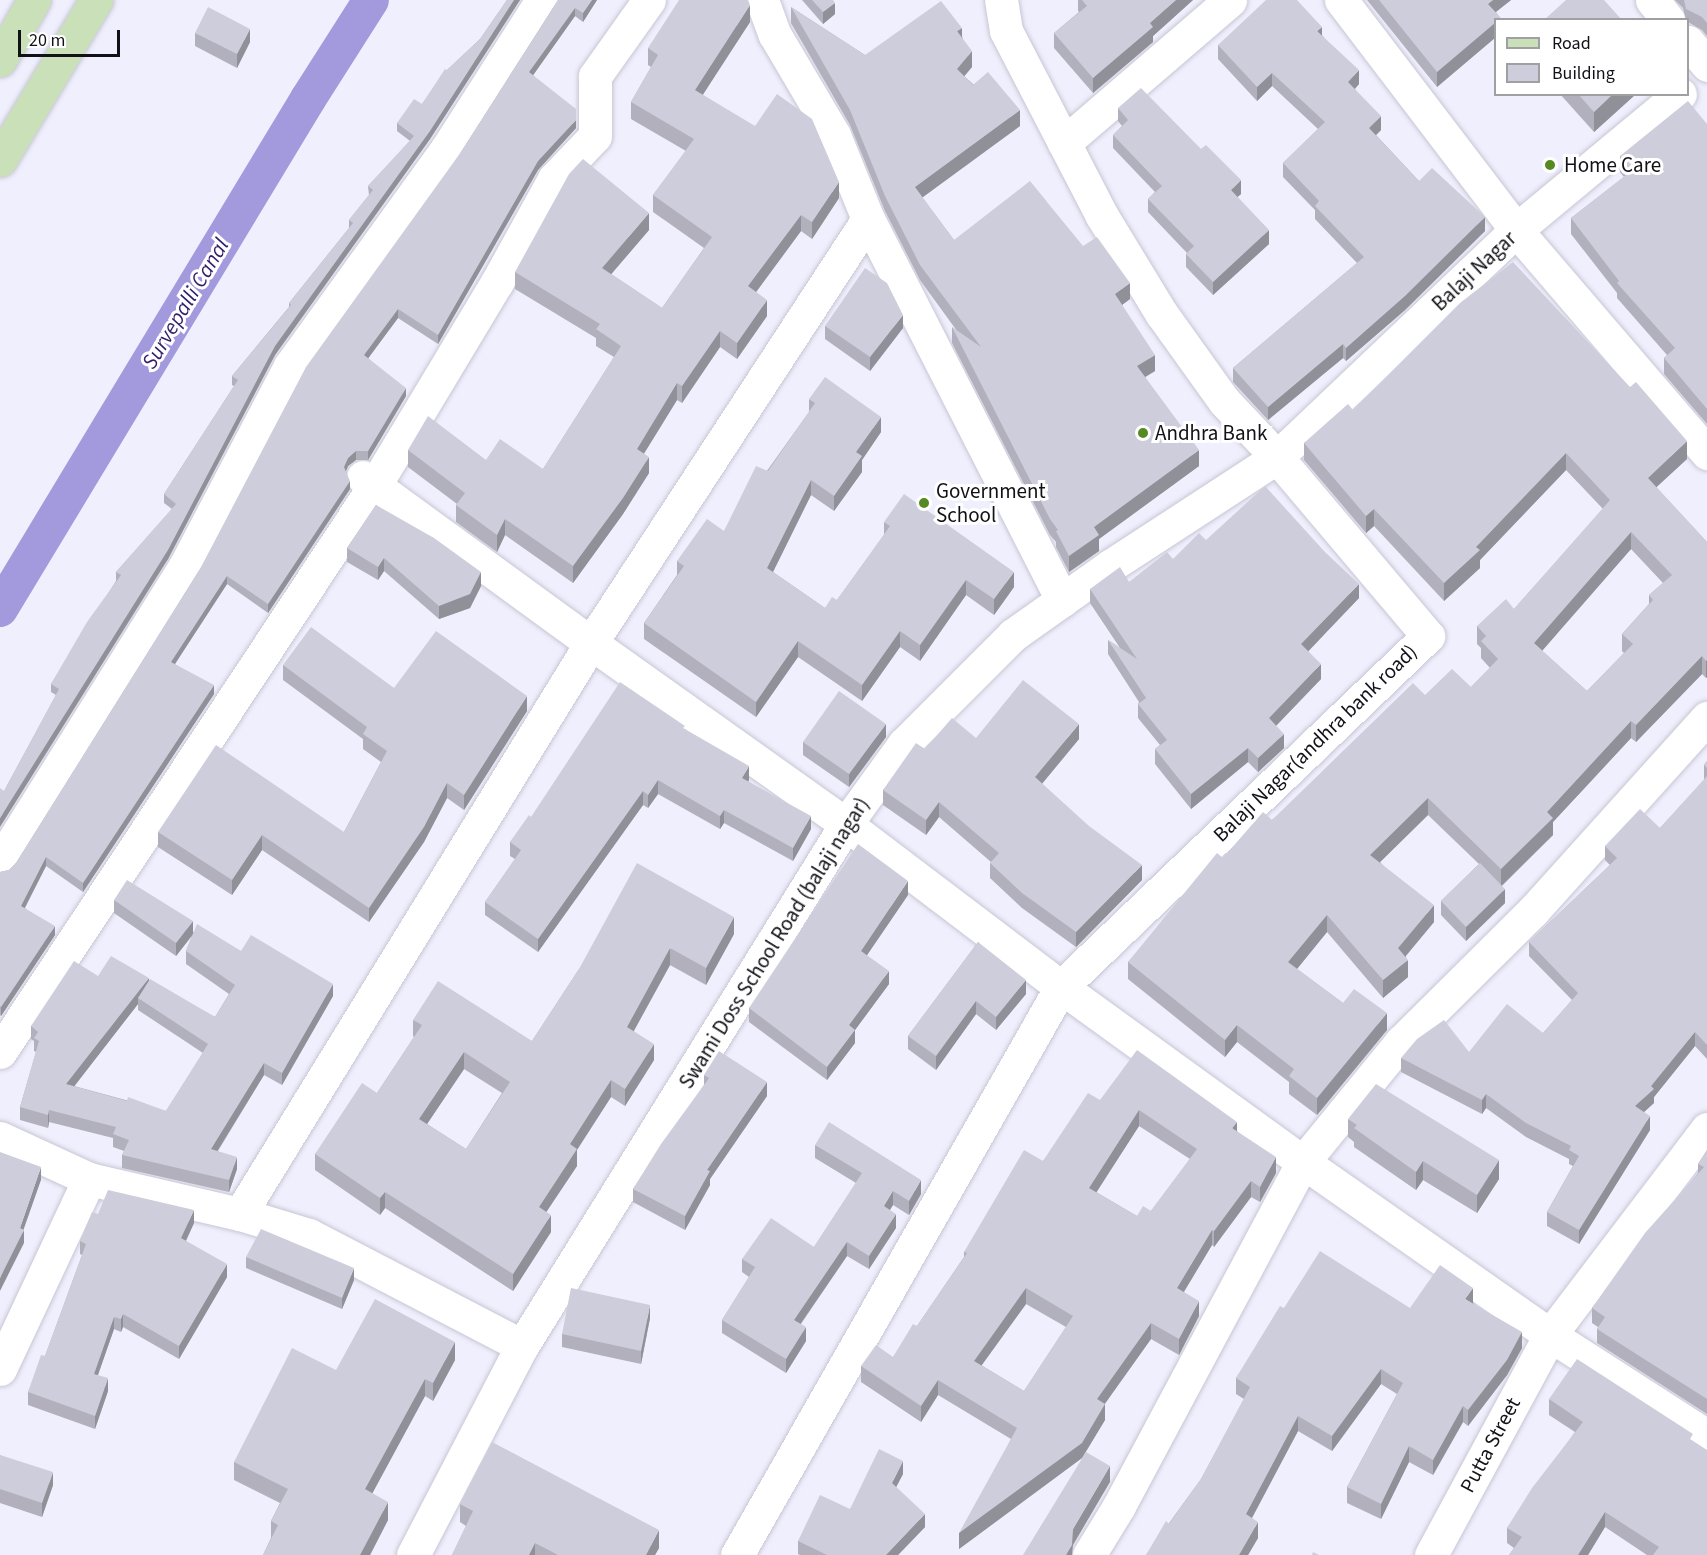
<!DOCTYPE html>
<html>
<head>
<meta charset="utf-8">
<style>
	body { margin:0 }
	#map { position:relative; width:1707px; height:1555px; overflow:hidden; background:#f0effd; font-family:"Source Sans 3",sans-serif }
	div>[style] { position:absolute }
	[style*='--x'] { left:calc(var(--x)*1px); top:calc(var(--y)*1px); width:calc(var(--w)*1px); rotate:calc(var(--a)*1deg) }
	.canal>* { height:36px; margin:-18px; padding:0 18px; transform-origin:18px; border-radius:18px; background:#a29adc }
	.roads { filter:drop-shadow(0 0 2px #c7c6d4) drop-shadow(0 0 2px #c7c6d4) }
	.minor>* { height:33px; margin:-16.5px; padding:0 16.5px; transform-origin:16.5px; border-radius:16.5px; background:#fff }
	.major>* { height:33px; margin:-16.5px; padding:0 16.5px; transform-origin:16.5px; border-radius:16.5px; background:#c9e0b9 }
	.wall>* { inset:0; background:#b1b0bc }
	.shaded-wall>* { inset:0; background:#909099 }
	.building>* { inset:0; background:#cecddb }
	.dots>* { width:16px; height:16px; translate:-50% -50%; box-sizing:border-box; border:3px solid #fff; border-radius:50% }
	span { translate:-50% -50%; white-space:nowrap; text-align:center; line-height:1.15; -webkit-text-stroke:6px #fff; paint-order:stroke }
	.poi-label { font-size:21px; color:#111116 }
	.left { translate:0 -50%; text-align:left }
	.street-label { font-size:21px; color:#111116 }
	.water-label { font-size:22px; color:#321d6a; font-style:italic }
	.legend { position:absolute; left:1494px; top:18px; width:195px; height:78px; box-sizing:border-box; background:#fff; border:2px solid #a0a0a2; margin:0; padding:8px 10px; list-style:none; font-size:18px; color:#111116 }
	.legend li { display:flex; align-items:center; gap:12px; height:30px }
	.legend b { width:30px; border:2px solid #a0a0a2 }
	.scale { position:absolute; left:18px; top:30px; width:102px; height:27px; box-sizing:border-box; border:3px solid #111116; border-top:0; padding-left:8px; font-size:18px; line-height:21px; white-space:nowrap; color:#111116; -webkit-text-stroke:4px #fff; paint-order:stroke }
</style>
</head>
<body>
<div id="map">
	<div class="canal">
		<div style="--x:0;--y:609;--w:596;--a:-58.87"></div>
		<div style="--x:308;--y:99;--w:117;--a:-57.5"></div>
	</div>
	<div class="roads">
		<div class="minor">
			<div style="--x:762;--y:0;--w:37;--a:70"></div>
			<div style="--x:775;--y:35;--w:116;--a:59.5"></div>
			<div style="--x:834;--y:135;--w:91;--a:68"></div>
			<div style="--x:868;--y:219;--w:428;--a:63"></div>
			<div style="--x:1341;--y:0;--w:289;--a:52.7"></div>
			<div style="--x:1516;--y:230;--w:294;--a:49.4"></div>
			<div style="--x:1652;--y:0;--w:26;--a:51"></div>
			<div style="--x:1688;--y:42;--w:30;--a:50"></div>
			<div style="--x:1064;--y:143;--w:219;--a:-40.7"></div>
			<div style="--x:363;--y:477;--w:282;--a:36.1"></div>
			<div style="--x:591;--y:643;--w:313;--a:35.4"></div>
			<div style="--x:846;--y:824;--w:270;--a:37.2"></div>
			<div style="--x:1061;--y:987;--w:299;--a:35.9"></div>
			<div style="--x:1303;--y:1162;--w:302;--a:35"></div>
			<div style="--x:1550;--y:1335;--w:187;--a:32.8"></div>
			<div style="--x:0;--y:862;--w:347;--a:-58"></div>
			<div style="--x:184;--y:568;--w:228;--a:-62.3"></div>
			<div style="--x:290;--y:366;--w:266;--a:-54.2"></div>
			<div style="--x:446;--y:150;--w:178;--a:-57.4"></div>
			<div style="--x:0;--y:1052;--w:680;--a:-56.52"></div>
			<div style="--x:375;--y:485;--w:235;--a:-59"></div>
			<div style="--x:496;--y:284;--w:120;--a:-61.1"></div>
			<div style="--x:554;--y:179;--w:59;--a:-46.4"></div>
			<div style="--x:595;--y:136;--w:60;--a:-90"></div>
			<div style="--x:595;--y:76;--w:93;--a:-54.6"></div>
			<div style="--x:0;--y:1138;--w:98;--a:24.7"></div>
			<div style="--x:89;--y:1179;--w:155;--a:13.1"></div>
			<div style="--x:240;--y:1214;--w:72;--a:16.9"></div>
			<div style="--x:309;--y:1235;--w:240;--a:27.5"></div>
			<div style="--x:240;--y:1214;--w:670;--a:-58.42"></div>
			<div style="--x:591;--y:643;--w:506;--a:-56.84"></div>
			<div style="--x:0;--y:1369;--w:210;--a:-64.9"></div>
			<div style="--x:413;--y:1555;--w:236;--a:-62.5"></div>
			<div style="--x:522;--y:1346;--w:614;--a:-58.17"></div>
			<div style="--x:846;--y:824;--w:99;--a:-54.1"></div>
			<div style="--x:904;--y:744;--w:154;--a:-45"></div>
			<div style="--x:1013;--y:635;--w:119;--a:-35.4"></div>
			<div style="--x:1110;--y:566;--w:199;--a:-33.1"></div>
			<div style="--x:1277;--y:457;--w:330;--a:-43.5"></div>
			<div style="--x:1516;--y:230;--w:213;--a:-39.7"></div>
			<div style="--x:737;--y:1555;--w:654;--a:-60.3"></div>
			<div style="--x:1061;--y:987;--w:508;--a:-43.72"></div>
			<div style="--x:1428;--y:636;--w:234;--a:-130.2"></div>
			<div style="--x:1277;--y:457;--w:77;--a:-133.4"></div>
			<div style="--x:1224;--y:401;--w:108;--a:-125.6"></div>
			<div style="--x:1161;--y:313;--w:114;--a:-121.3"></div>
			<div style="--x:1102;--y:216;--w:208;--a:-117.4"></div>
			<div style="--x:1006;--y:31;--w:31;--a:-99"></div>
			<div style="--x:1089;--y:1555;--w:57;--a:-58.5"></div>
			<div style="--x:1119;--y:1506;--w:390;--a:-61.9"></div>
			<div style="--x:1303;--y:1162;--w:155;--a:-50.8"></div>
			<div style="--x:1401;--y:1042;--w:186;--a:-44.8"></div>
			<div style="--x:1533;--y:911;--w:260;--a:-48"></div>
			<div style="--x:1431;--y:1555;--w:250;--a:-61.6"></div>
			<div style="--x:1550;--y:1335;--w:259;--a:-52.7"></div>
		</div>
		<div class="major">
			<div style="--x:0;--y:60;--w:69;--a:-60.5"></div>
			<div style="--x:0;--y:160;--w:187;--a:-59"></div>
		</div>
	</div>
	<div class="wall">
		<div style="clip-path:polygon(507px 0,520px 0,430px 139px,275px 355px,168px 559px,4px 791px,56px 695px,51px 692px,51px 684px,116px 581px,116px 572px,172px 509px,164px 503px,164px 494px,234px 386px,232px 385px,232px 376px,289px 307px,289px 303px,349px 228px,349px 220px,369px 195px,368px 186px,410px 141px,397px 131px,397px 123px,422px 104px,447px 70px,480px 39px)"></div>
		<div style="clip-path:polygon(558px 0,597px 0,583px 22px,575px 16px,533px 75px,576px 128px,538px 170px,438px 344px,398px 318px,368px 358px,406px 396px,368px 460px,356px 460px,348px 466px,346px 471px,350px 489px,268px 613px,227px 584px,175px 664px,214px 694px,83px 892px,46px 866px,25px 908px,55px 935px,1px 1016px,0 1015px,0 872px,9px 870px,16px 863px,461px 152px)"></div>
		<div style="clip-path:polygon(802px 0,833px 0,835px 14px,823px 24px)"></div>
		<div style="clip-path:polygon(1078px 0,1193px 0,1153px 36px,1153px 42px,1093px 93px,1054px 48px,1054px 33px,1079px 12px,1078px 11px)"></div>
		<div style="clip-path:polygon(1367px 0,1511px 0,1496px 12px,1501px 20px,1496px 20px,1496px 37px,1437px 87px)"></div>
		<div style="clip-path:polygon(1675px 0,1707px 0,1707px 36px,1702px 30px,1688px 22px,1688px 20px,1686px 20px,1683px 8px)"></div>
		<div style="clip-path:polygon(791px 7px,865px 55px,962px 36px,972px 67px,964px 76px,1020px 126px,922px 197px,954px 240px,1083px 246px,1130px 299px,1122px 305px,1155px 371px,1145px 377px,1199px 466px,1099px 539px,1099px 551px,1069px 572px,1056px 547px,1056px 542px,1050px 535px,952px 343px,952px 327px,957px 331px,920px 280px,885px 211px,850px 125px,791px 23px)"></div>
		<div style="clip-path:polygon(750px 22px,702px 95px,839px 198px,812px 239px,801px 231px,756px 292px,767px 316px,737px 359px,720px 347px,682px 403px,677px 400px,644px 453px,649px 473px,623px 514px,573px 583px,505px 535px,497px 552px,456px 522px,456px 505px,457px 504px,408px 467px,408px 450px,486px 460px,543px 469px,614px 357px,596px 346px,596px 338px,515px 289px,515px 272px,649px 230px,611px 274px,662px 308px,704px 248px,653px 212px,653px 195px,686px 151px,631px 119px,631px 102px,651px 67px,648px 65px,648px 48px)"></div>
		<div style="clip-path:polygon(195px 33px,250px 42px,237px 68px,195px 46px)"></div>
		<div style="clip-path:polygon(1322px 35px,1359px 84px,1355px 89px,1381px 130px,1376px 135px,1419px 181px,1485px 231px,1405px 310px,1346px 361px,1343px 358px,1268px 420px,1233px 382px,1233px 368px,1357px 263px,1315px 219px,1315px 210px,1283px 177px,1283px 163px,1318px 129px,1272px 86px,1257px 101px,1218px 59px,1218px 45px)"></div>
		<div style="clip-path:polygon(1560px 94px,1636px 94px,1594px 132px)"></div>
		<div style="clip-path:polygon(1118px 108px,1241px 194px,1237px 197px,1269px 244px,1213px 295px,1186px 267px,1186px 254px,1187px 253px,1148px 212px,1148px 199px,1155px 192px,1113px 148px,1113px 135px,1122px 126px,1118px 121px)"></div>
		<div style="clip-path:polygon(1707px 124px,1707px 424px,1664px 374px,1664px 358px,1667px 355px,1617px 298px,1617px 293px,1571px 234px,1571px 218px,1624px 177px,1620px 172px,1620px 156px)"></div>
		<div style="clip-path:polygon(825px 326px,903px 328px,870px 371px,825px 339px)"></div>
		<div style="clip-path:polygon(809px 399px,881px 432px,862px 460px,862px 472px,834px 511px,811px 495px,773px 572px,825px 608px,837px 600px,884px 535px,884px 522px,1014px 587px,994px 615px,966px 595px,920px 661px,900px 647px,862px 701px,798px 657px,756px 717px,644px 639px,644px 623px,677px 575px,677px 561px,724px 531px,809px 412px)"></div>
		<div style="clip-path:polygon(evenodd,1353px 410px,1687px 459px,1656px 487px,1707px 542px,1707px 677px,1706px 678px,1702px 674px,1636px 742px,1631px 738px,1553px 822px,1553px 835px,1502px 886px,1505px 903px,1466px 941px,1441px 915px,1441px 901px,1479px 864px,1428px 815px,1380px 862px,1434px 922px,1406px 956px,1408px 977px,1383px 998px,1327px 932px,1297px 969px,1343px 1003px,1387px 1030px,1317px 1115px,1289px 1094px,1289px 1082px,1237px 1042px,1225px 1057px,1128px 979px,1128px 962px,1223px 858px,1272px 820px,1425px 695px,1471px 687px,1490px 668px,1481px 658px,1481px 648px,1477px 644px,1477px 626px,1514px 609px,1603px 509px,1566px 470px,1480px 560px,1480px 568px,1444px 601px,1374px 526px,1366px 533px,1304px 460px,1304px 443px,1353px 410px,1631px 549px,1663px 583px,1649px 595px,1649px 604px,1622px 634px,1622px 651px,1624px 653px,1587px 691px,1542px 651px,1631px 549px)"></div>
		<div style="clip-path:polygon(376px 505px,481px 586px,470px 608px,439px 619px,384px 571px,378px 580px,347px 562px,347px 548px)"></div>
		<div style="clip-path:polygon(1206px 540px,1359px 598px,1308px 651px,1321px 679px,1276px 726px,1284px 748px,1258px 772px,1248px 762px,1191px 809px,1155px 764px,1155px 749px,1160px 745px,1138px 718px,1138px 704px,1139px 702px,1108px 654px,1108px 640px,1120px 648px,1090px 603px,1090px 589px,1129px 582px,1173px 559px)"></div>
		<div style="clip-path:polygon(283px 665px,394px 688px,527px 711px,464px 810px,447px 798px,424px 842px,369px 922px,262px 850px,232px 895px,158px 847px,158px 832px,344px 832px,381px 762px,363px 749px,363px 739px,283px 680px)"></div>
		<div style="clip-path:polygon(685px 729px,749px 780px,748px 781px,811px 829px,793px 861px,724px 823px,720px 829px,658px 794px,648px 808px,643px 805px,538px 952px,485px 915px,485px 902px,515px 859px,510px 856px,510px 842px,531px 817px)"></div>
		<div style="clip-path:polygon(886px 737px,849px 787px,803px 755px,803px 742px)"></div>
		<div style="clip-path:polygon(976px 738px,1079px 739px,1042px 784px,1142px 880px,1076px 947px,1022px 908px,990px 878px,990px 863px,991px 862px,939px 817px,926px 835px,883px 805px,883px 790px,925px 749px)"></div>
		<div style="clip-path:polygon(1707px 761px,1707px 1059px,1695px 1046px,1654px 1097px,1654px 1103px,1644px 1112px,1650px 1130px,1579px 1244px,1547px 1226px,1547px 1212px,1573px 1166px,1569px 1164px,1569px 1159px,1526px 1137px,1486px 1108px,1482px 1114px,1401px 1072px,1401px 1058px,1469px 1052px,1543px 1033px,1572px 1000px,1529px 956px,1529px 942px,1610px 865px,1605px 860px,1605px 846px,1660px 828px,1704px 780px,1704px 765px)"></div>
		<div style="clip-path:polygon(908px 895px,867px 955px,889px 984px,855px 1030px,855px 1043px,827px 1080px,749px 1022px,749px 1008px)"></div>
		<div style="clip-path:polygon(evenodd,114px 900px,241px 951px,333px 996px,282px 1085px,264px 1075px,218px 1151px,237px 1169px,229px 1192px,122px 1168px,122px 1155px,124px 1151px,113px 1147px,113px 1138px,49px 1122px,48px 1128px,20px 1120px,20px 1107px,36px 1052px,34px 1051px,34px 1041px,31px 1039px,31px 1026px,98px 976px,149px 981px,215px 1017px,229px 994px,186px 964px,186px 951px,192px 936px,176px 956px,114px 913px,114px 900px,138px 1004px,138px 1010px,203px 1053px,166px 1111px,74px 1086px,138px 1004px)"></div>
		<div style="clip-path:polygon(evenodd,734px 934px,706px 985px,670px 965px,634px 1031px,654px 1060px,625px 1106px,611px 1097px,577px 1149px,577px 1166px,546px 1212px,551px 1232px,513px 1291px,385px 1208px,380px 1215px,315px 1170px,315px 1154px,377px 1093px,414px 1037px,413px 1036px,413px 1020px,532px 1041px,579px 969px,734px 934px,464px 1069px,502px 1093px,466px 1149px,427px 1124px,464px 1069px)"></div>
		<div style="clip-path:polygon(978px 942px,1026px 994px,996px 1030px,976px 1014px,936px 1070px,908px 1049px,908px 1036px)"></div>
		<div style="clip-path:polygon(704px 1075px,767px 1096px,710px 1179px,710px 1185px,685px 1230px,633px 1202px,633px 1189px,704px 1085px)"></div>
		<div style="clip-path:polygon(evenodd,1100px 1100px,1237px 1131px,1276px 1173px,1260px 1202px,1251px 1197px,1214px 1247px,1212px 1245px,1184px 1292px,1199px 1316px,1179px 1355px,1151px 1339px,1104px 1404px,1105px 1420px,1082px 1458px,959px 1549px,1011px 1439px,938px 1395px,921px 1422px,861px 1382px,861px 1366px,893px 1357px,917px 1326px,964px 1257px,964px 1252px,1043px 1161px,1100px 1100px,1139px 1126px,1190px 1159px,1151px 1211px,1137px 1216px,1096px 1192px,1139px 1126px,1100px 1100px,1026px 1304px,1066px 1327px,1024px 1391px,981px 1365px,1026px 1304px)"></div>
		<div style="clip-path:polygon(1348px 1119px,1499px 1179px,1477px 1213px,1423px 1180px,1416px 1190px,1354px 1147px,1354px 1142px,1348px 1137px)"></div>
		<div style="clip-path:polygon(815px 1145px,921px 1194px,909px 1215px,893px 1205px,889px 1210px,896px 1228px,869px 1269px,847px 1256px,801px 1324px,806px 1341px,786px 1373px,722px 1333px,722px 1320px,749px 1277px,742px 1272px,742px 1259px,814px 1247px,856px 1183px,815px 1158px)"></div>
		<div style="clip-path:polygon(1707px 1150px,1707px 1414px,1597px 1343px,1597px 1329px,1598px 1327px,1592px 1323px,1592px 1308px,1698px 1173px,1698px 1164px)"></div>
		<div style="clip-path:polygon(98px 1214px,194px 1223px,186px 1241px,227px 1277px,179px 1359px,123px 1327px,121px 1332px,114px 1329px,98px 1375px,108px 1391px,95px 1429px,28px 1405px,28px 1392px,45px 1356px,82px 1255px,80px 1254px,80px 1241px)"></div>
		<div style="clip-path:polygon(246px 1257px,354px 1280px,342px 1309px,246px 1268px)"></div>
		<div style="clip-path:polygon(1473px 1303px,1522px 1348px,1507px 1375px,1468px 1426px,1463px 1422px,1433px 1475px,1409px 1462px,1381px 1519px,1347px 1503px,1347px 1487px,1397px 1394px,1381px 1384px,1332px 1451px,1298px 1431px,1252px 1518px,1258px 1538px,1248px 1555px,1146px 1555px,1201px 1479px,1244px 1399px,1236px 1394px,1236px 1378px,1284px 1308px,1410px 1308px)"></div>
		<div style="clip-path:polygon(650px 1318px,641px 1364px,562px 1347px,562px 1334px)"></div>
		<div style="clip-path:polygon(455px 1360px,433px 1401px,425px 1396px,372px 1493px,388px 1520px,370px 1555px,263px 1555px,271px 1538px,271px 1521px,280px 1503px,234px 1480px,234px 1462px,336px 1370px)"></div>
		<div style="clip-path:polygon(1549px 1399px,1693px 1441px,1707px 1555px,1647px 1555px,1605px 1527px,1588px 1555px,1509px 1555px,1514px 1548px,1507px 1543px,1507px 1528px,1575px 1432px,1549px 1415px)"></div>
		<div style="clip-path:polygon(0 1455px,53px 1485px,42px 1517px,0 1503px)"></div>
		<div style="clip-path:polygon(903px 1474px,896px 1487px,925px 1527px,898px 1555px,800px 1555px,798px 1554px,798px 1541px,850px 1509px)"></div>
		<div style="clip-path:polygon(460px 1504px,659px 1548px,655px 1555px,452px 1555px,466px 1526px,460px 1522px)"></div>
	</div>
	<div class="shaded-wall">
		<div style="clip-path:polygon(514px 0,520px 0,430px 139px,275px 355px,168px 559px,0 827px,0 818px,275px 346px)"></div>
		<div style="clip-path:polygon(592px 0,597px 0,583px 22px,583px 13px)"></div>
		<div style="clip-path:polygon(1176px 0,1193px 0,1153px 36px,1153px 42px,1093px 93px,1093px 78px,1150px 23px)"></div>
		<div style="clip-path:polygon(1493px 0,1511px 0,1488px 18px,1488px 4px)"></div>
		<div style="clip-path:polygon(835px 3px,835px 14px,823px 24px,823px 12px)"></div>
		<div style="clip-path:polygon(750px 5px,750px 22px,695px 107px,695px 90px)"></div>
		<div style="clip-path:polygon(575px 8px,575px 16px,529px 81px,529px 72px)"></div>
		<div style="clip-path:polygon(1496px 22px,1496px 37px,1437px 87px,1437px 72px)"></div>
		<div style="clip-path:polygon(1322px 27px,1322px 40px,1317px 31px)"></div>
		<div style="clip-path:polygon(962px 28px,962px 44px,957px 31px)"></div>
		<div style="clip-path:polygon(250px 29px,250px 42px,237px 68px,237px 54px)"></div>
		<div style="clip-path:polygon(972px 51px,972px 67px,957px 85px,957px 69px)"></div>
		<div style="clip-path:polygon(1359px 70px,1359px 84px,1348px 96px,1348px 82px)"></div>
		<div style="clip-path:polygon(1272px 73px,1272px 86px,1257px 101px,1257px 87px)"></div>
		<div style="clip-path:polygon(1613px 94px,1636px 94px,1594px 132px,1594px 112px)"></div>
		<div style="clip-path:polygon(1020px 110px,1020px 126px,915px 203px,915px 187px)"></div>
		<div style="clip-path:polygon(1381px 116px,1381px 130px,1369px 142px,1369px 128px)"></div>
		<div style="clip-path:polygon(576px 120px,576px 128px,538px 170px,438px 344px,438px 335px,538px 161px)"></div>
		<div style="clip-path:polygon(1241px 180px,1241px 194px,1231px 203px,1231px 190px)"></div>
		<div style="clip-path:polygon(839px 182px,839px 198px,812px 239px,812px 222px)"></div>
		<div style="clip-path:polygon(649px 213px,649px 230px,602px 285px,602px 268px)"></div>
		<div style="clip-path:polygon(801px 215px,801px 231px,748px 303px,748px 286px)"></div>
		<div style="clip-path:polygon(1485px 217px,1485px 231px,1405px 310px,1346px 361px,1346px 348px)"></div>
		<div style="clip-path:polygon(1269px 230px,1269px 244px,1213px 295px,1213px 282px)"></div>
		<div style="clip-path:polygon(1130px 283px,1130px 299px,1115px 310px,1115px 294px)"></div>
		<div style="clip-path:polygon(767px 300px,767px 316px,737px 359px,737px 343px)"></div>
		<div style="clip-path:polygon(398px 309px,398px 318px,364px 364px,364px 355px)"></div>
		<div style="clip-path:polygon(903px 315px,903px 328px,870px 371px,870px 357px)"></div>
		<div style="clip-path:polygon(720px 331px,720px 347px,682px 403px,682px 386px)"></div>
		<div style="clip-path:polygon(1343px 344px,1343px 358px,1268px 420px,1268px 407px)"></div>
		<div style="clip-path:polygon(1155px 355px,1155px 371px,1137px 382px,1137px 366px)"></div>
		<div style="clip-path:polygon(677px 383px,677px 400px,637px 465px,637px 449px)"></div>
		<div style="clip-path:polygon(406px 388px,406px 396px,368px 460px,368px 451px)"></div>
		<div style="clip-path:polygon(881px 417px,881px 432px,862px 460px,862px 472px,834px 511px,834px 496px,856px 452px)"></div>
		<div style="clip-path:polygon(1687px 441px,1687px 459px,1648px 495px,1648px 478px)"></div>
		<div style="clip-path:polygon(1199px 450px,1199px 466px,1099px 539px,1099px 551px,1069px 572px,1069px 556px,1094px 527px)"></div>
		<div style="clip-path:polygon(356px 451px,356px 460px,348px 466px,344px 476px,344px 467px,348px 458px)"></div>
		<div style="clip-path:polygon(1566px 453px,1566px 470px,1480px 560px,1480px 568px,1444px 601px,1444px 583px,1476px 547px)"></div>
		<div style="clip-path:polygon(649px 457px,649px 473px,623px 514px,573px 583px,573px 566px)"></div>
		<div style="clip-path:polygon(811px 480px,811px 495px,767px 584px,767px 568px)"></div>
		<div style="clip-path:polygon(350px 481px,350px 489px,268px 613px,268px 604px)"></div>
		<div style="clip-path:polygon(1374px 509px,1374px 526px,1366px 533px,1366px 516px)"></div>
		<div style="clip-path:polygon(505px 519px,505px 535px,497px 552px,497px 535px)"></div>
		<div style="clip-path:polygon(1631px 532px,1631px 549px,1534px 660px,1534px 643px)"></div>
		<div style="clip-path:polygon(384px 558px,384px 571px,378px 580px,378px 567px)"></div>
		<div style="clip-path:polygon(481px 572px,481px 586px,470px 608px,439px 619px,439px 606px)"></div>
		<div style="clip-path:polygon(1014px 572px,1014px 587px,994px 615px,994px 599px)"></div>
		<div style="clip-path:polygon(227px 576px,227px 584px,171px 670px,171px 662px)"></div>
		<div style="clip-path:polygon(966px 580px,966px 595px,920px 661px,920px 645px)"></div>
		<div style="clip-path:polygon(1359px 584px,1359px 598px,1301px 659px,1301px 644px)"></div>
		<div style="clip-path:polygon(900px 631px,900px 647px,862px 701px,862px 685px)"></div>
		<div style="clip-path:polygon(798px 641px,798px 657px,756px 717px,756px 702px)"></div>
		<div style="clip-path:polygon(1702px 656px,1702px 674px,1636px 742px,1636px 725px)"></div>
		<div style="clip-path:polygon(1707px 660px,1707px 677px,1706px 678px,1706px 661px)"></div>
		<div style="clip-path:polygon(1321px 664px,1321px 679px,1269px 733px,1269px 718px)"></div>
		<div style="clip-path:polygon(214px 685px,214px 694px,83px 892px,83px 883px)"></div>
		<div style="clip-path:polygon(527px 696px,527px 711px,464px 810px,464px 795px)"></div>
		<div style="clip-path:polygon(1631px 721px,1631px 738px,1553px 822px,1553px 835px,1501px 886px,1501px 869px,1547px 812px)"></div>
		<div style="clip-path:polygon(886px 724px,886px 737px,849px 787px,849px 774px)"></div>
		<div style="clip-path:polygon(1079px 724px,1079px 739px,1035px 792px,1035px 777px)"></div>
		<div style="clip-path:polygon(1284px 734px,1284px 748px,1258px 772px,1258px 758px)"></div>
		<div style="clip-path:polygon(1248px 748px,1248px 762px,1191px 809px,1191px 794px)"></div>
		<div style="clip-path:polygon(749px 766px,749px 780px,742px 791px,742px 778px)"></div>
		<div style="clip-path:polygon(658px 780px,658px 794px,648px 808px,648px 795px)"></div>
		<div style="clip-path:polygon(447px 783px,447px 798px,424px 842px,369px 922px,369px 908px)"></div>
		<div style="clip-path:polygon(643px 791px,643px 805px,538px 952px,538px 939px)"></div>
		<div style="clip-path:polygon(1428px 798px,1428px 815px,1370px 872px,1370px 855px)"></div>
		<div style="clip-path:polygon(939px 802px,939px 817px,926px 835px,926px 820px)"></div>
		<div style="clip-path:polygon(724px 810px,724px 823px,720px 829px,720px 816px)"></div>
		<div style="clip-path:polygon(811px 816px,811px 829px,793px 861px,793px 848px)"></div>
		<div style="clip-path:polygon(262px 835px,262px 850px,232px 895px,232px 880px)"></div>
		<div style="clip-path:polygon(46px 857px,46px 866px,21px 915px,21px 906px)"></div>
		<div style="clip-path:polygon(1142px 865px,1142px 880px,1076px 947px,1076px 932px)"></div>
		<div style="clip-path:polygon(908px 881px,908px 895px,861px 964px,861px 951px)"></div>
		<div style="clip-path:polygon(1505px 889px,1505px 903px,1466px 941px,1466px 927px)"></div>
		<div style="clip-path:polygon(1434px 905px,1434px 922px,1398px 965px,1398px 948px)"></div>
		<div style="clip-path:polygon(1327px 915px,1327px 932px,1288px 980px,1288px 962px)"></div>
		<div style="clip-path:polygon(734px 917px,734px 934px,706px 985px,706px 968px)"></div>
		<div style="clip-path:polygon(193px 921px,193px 934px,176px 956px,176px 943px)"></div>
		<div style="clip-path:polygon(55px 926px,55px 935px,1px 1016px,1px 1007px)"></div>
		<div style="clip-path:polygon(670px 948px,670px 965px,627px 1043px,627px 1027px)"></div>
		<div style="clip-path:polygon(1408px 960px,1408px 977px,1383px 998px,1383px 980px)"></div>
		<div style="clip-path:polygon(889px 971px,889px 984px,855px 1030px,855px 1043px,827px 1080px,827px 1067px,849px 1025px)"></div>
		<div style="clip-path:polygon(149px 978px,149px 991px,138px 998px,138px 1004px,66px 1097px,66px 1084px)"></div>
		<div style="clip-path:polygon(1026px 980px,1026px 994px,996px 1030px,996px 1017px)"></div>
		<div style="clip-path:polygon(333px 984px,333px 996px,282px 1085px,282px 1073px)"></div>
		<div style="clip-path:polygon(976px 1001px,976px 1014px,936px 1070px,936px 1056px)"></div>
		<div style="clip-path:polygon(1387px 1013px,1387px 1030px,1317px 1115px,1317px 1098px)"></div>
		<div style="clip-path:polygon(1237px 1025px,1237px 1042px,1225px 1057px,1225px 1040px)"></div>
		<div style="clip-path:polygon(1695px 1032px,1695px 1046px,1654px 1097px,1654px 1103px,1635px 1120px,1635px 1106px)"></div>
		<div style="clip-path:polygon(654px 1044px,654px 1060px,625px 1106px,625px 1089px)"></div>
		<div style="clip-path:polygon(464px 1052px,464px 1069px,419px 1136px,419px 1119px)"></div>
		<div style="clip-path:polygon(264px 1063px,264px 1075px,211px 1161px,211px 1149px)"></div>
		<div style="clip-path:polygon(611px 1080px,611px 1097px,570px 1161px,570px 1144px)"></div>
		<div style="clip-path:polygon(767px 1082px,767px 1096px,710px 1179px,710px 1185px,685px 1230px,685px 1216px,707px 1170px)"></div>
		<div style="clip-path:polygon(1486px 1094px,1486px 1108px,1482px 1114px,1482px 1100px)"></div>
		<div style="clip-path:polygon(49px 1110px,49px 1122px,48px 1128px,48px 1115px)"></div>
		<div style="clip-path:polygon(1139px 1110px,1139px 1126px,1089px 1204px,1089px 1188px)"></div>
		<div style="clip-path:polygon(1650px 1116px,1650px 1130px,1579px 1244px,1579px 1230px)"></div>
		<div style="clip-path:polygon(1237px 1122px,1237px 1137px,1232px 1128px)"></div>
		<div style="clip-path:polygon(577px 1149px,577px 1166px,539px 1223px,539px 1207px)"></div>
		<div style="clip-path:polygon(237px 1157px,237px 1169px,229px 1192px,229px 1180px)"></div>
		<div style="clip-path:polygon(1276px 1157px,1276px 1173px,1260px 1202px,1260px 1187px)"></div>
		<div style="clip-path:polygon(1499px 1160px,1499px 1179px,1477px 1213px,1477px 1195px)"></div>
		<div style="clip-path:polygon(1423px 1161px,1423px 1180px,1416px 1190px,1416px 1172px)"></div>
		<div style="clip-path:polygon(41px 1167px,41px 1180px,22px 1234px,24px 1230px,24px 1243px,0 1291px,0 1278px,20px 1228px)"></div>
		<div style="clip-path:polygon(921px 1180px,921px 1194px,909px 1215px,909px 1201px)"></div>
		<div style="clip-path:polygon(1251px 1181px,1251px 1197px,1214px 1247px,1214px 1231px)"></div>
		<div style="clip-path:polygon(893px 1191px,893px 1205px,884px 1220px,884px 1206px)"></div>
		<div style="clip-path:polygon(385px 1192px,385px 1208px,380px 1215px,380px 1198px)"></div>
		<div style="clip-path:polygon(194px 1210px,194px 1223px,181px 1251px,181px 1238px)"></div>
		<div style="clip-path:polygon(896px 1214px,896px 1228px,869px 1269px,869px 1256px)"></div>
		<div style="clip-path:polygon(551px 1215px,551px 1232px,513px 1291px,513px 1274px)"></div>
		<div style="clip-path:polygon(1212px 1230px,1212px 1245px,1177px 1303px,1177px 1288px)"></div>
		<div style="clip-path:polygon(847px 1242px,847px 1256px,794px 1333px,794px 1320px)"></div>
		<div style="clip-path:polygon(227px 1264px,227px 1277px,179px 1359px,179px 1346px)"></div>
		<div style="clip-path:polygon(354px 1268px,354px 1280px,342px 1309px,342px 1298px)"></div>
		<div style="clip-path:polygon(1026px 1288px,1026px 1304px,974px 1376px,974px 1361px)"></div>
		<div style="clip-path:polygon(1473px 1288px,1473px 1304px,1465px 1299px)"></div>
		<div style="clip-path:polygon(1199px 1301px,1199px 1316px,1179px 1355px,1179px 1339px)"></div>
		<div style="clip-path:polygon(650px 1305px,650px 1318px,641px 1364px,641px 1351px)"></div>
		<div style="clip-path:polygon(123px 1314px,123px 1327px,121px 1332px,121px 1319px)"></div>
		<div style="clip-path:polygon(114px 1317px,114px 1329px,94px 1386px,94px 1374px)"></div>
		<div style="clip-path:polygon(1151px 1323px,1151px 1339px,1097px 1415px,1097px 1399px)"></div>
		<div style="clip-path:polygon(806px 1327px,806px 1341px,786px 1373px,786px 1359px)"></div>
		<div style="clip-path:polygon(1522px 1332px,1522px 1348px,1507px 1375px,1468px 1426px,1468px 1410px)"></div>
		<div style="clip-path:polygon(455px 1342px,455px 1360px,433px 1401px,433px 1383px)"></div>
		<div style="clip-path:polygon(1381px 1369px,1381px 1384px,1332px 1451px,1332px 1436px)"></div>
		<div style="clip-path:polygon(108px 1378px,108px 1391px,95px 1429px,95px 1416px)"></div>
		<div style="clip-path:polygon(425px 1379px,425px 1396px,365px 1507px,365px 1489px)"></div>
		<div style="clip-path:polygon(938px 1380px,938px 1395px,921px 1422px,921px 1406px)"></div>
		<div style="clip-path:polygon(1105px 1404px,1105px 1420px,1082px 1458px,959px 1549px,959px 1533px)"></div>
		<div style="clip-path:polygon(1463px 1406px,1463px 1422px,1433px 1475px,1433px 1460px)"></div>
		<div style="clip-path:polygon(1298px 1416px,1298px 1431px,1246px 1529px,1246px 1514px)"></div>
		<div style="clip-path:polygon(1409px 1446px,1409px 1462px,1381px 1519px,1381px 1504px)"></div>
		<div style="clip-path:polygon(903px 1461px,903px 1474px,892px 1495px,892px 1483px)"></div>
		<div style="clip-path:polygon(1110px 1466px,1110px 1482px,1073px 1545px,1072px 1555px,1066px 1555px,1073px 1529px)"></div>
		<div style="clip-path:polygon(53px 1472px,53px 1485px,42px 1517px,42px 1503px)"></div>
		<div style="clip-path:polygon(388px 1502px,388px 1520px,370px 1555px,360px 1555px)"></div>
		<div style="clip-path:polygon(1605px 1512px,1605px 1527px,1588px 1555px,1578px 1555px)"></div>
		<div style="clip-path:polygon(925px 1514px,925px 1527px,898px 1555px,886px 1555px)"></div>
		<div style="clip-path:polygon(1258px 1522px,1258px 1538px,1248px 1555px,1239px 1555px)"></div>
		<div style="clip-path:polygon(659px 1530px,659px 1548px,655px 1555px,646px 1555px)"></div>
		<div style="clip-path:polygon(535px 1543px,535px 1555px,529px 1555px)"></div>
	</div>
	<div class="building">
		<div style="clip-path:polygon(507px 0,514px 0,430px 131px,275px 346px,168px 550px,0 818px,0 788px,4px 791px,59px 689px,51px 684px,87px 622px,121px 575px,116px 572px,176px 504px,164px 494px,238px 380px,232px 376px,291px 305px,289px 303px,353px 223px,349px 220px,373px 190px,368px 186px,414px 136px,397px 123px,414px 99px,422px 104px,445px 69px,447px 70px,480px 39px)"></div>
		<div style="clip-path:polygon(558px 0,592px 0,583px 13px,575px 8px,529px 72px,576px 109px,576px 120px,538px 161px,438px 335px,398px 309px,364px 355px,406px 388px,368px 451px,356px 451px,348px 458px,344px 467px,350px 481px,268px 604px,227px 576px,171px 662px,214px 685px,83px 883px,46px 857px,21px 906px,55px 926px,1px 1007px,0 1006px,0 872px,9px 870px,16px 863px,200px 569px,306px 367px,461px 152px)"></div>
		<div style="clip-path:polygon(679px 0,748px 0,750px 5px,695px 90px,755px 126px,777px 94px,812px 119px,839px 182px,812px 222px,801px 215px,748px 286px,767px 300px,737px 343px,720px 331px,682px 386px,677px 383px,637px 449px,649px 457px,623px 498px,573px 566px,505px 519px,497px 535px,456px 505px,465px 493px,408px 450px,428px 416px,486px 460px,500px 439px,543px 469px,621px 346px,596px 329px,600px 324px,515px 272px,569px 174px,583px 159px,649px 213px,602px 268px,662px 308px,712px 237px,653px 195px,694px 139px,631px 102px,658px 55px,648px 48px)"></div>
		<div style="clip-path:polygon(812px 0,833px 0,835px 3px,823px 12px)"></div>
		<div style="clip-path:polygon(1082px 0,1176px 0,1150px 23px,1153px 27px,1093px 78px,1054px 33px,1087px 6px)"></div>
		<div style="clip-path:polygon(1266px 0,1297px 0,1322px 27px,1317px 31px,1359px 70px,1348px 82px,1381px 116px,1369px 128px,1419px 181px,1432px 168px,1485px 217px,1405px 296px,1346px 348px,1343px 344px,1268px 407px,1233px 368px,1364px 257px,1315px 206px,1319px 201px,1283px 163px,1325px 122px,1272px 73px,1257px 87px,1218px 45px)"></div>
		<div style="clip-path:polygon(1379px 0,1493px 0,1488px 4px,1501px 18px,1499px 20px,1496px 20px,1496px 22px,1437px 72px)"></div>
		<div style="clip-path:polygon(1566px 0,1604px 0,1622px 20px,1544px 20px)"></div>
		<div style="clip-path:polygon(1684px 0,1707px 0,1707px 23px,1702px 17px,1686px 9px)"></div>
		<div style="clip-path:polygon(941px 1px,962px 28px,957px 31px,972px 51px,957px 69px,973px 85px,988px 72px,1020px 110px,915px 187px,954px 240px,1030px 181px,1083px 246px,1097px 237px,1130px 283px,1115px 294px,1155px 355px,1137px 366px,1199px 450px,1094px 527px,1099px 535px,1069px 556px,1056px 531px,1058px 530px,1050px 519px,952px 327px,981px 347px,920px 265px,885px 196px,850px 110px,791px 7px,865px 55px)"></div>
		<div style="clip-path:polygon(208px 7px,250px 29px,237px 54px,195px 33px)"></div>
		<div style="clip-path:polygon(1141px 88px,1201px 149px,1206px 145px,1241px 180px,1231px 190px,1269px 230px,1213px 282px,1186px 254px,1194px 246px,1148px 199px,1162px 186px,1113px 135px,1128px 120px,1118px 108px)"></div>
		<div style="clip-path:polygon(1578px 94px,1613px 94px,1594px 112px)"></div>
		<div style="clip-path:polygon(1688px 101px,1707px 124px,1707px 409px,1664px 358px,1675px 348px,1617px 283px,1619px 281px,1571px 218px,1631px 171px,1620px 156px)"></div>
		<div style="clip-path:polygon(evenodd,1513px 262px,1630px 387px,1636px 382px,1687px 441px,1648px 478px,1707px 542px,1707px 660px,1706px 661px,1702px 656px,1636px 725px,1631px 721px,1547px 812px,1553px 818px,1501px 869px,1428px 798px,1370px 855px,1434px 905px,1398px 948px,1408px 960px,1383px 980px,1327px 915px,1288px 962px,1343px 1003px,1354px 989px,1387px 1013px,1317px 1098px,1289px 1076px,1294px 1069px,1237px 1025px,1225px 1040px,1128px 962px,1217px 853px,1223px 858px,1263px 812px,1272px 820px,1413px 683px,1425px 695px,1452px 669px,1471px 687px,1498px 659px,1481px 641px,1486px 636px,1477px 626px,1506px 599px,1514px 609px,1610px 500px,1566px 453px,1476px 547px,1480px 550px,1444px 583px,1374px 509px,1366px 516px,1304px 443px,1348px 404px,1353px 410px,1460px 303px,1513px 262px,1631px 532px,1672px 575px,1649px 595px,1653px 600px,1622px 634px,1633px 644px,1587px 691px,1534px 643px,1631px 532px)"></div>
		<div style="clip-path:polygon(865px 268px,887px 283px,903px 315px,870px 357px,825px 326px)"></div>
		<div style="clip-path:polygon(825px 377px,881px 417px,856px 452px,862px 456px,834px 496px,811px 480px,767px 568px,825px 608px,832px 597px,837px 600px,890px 526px,884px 522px,904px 494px,1014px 572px,994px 599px,966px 580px,920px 645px,900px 631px,862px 685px,798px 641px,756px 702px,644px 623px,684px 566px,677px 561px,707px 519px,724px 531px,756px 466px,768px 471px,815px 403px,809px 399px)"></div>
		<div style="clip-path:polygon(1265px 486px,1325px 552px,1359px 584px,1301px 644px,1321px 664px,1269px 718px,1284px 734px,1258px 758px,1248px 748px,1191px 794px,1155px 749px,1167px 740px,1138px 704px,1146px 698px,1108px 640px,1137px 659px,1090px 589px,1120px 567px,1129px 582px,1167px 552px,1173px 559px,1199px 533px,1206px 540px)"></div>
		<div style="clip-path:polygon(376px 505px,434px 538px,481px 572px,470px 594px,439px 606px,384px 558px,378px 567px,347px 548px)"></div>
		<div style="clip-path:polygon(311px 627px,394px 688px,436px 631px,527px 696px,464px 795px,447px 783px,424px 827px,369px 908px,262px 835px,232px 880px,158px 832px,216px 745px,344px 832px,387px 751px,363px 734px,367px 727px,283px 665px)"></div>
		<div style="clip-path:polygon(1023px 680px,1079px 724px,1035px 777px,1089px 826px,1142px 865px,1076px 932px,1022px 893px,990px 863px,999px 853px,939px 802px,926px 820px,883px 790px,916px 743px,925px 749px,952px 718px,976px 738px)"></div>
		<div style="clip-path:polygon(620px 682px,685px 726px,683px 728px,749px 766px,742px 778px,811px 816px,793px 848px,724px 810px,720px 816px,658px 780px,648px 795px,643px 791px,538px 939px,485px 902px,521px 850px,510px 842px,529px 815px,531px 817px)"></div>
		<div style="clip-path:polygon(839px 691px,886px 724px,849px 774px,803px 742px)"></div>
		<div style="clip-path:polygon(1707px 761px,1707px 768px,1704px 765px)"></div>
		<div style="clip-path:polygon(1707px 776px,1707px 1045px,1695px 1032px,1651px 1086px,1654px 1089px,1635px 1106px,1650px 1116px,1579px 1230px,1547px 1212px,1579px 1156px,1569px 1150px,1571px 1146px,1526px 1123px,1486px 1094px,1482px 1100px,1401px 1058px,1417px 1039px,1444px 1020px,1469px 1052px,1507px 1004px,1543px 1033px,1578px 993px,1529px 942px,1617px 858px,1605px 846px,1640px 809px,1660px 828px)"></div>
		<div style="clip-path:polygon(858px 844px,908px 881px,861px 951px,889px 971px,849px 1025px,855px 1030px,827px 1067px,749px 1008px)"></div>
		<div style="clip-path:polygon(evenodd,637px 863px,734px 917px,706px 968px,670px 948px,627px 1027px,654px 1044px,625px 1089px,611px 1080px,570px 1144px,577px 1149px,539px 1207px,551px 1215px,513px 1274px,385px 1192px,380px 1198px,315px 1154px,362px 1083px,377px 1093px,422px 1025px,413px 1020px,438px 981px,532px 1041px,579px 969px,637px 863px,464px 1052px,510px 1082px,466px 1149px,419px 1119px,464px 1052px)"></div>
		<div style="clip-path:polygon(1480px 863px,1505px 889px,1466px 927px,1441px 901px)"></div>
		<div style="clip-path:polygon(127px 880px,193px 921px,176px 943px,114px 900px)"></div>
		<div style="clip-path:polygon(197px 924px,241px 951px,251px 935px,333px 984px,282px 1073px,264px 1063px,211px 1149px,237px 1157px,229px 1180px,122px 1155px,129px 1140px,113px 1134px,116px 1127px,49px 1110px,48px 1115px,20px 1107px,39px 1041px,34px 1038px,38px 1032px,31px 1026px,74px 961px,98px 976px,111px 956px,149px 978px,66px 1084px,127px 1101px,128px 1097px,166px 1111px,208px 1044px,138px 998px,150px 979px,215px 1017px,235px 985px,186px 951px)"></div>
		<div style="clip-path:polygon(978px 942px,1026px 980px,996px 1017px,976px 1001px,936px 1056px,908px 1036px)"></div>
		<div style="clip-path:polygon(evenodd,1137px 1050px,1237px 1122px,1232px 1128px,1276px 1157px,1260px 1187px,1251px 1181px,1214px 1231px,1212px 1230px,1177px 1288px,1199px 1301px,1179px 1339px,1151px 1323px,1097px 1399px,1105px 1404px,1082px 1443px,959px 1533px,1017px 1428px,938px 1380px,921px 1406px,861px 1366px,876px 1345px,893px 1357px,913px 1324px,917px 1326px,967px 1253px,964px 1252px,1024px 1150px,1043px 1161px,1088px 1093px,1100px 1100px,1137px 1050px,1139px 1110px,1197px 1149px,1151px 1211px,1143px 1206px,1137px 1216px,1089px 1188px,1139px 1110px,1137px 1050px,1026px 1288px,1073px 1316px,1024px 1391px,974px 1361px,1026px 1288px)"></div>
		<div style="clip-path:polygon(719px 1051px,767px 1082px,707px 1170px,710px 1171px,685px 1216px,633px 1189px,661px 1144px,709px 1078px,704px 1075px)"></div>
		<div style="clip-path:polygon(1376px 1084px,1499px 1160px,1477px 1195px,1423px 1161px,1416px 1172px,1354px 1128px,1357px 1125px,1348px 1119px)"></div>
		<div style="clip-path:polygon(829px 1122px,921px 1180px,909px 1201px,893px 1191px,884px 1206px,896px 1214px,869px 1256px,847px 1242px,794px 1320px,806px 1327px,786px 1359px,722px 1320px,755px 1267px,742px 1259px,771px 1218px,814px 1247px,862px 1173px,815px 1145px)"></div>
		<div style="clip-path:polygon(1707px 1150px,1707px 1399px,1597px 1329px,1605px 1317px,1592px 1308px,1645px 1233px,1704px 1167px,1698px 1164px)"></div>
		<div style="clip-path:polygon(0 1152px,41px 1167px,20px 1228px,24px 1230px,0 1278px)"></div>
		<div style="clip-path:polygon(108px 1190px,194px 1210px,181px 1238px,227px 1264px,179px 1346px,123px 1314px,121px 1319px,114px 1317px,94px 1374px,108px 1378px,95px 1416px,28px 1392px,41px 1355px,45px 1356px,86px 1244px,80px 1241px,92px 1212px,98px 1214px)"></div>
		<div style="clip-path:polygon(261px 1229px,354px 1268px,342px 1298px,246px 1257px)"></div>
		<div style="clip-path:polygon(1320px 1251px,1410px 1308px,1440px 1265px,1473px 1288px,1465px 1299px,1522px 1332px,1507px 1360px,1468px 1410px,1463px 1406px,1433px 1460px,1409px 1446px,1381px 1504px,1347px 1487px,1403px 1383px,1381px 1369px,1332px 1436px,1298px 1416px,1246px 1514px,1258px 1522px,1239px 1555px,1146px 1555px,1166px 1521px,1169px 1524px,1201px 1479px,1250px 1387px,1236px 1378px,1280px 1306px,1284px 1308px)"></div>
		<div style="clip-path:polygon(571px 1288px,650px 1305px,641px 1351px,562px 1334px)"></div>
		<div style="clip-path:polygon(375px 1299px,455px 1342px,433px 1383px,425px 1379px,365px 1489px,388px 1502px,360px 1555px,263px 1555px,278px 1525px,271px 1521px,288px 1489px,234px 1462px,292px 1348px,336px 1370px)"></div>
		<div style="clip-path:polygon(1577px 1359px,1693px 1434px,1690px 1439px,1707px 1450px,1707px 1555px,1653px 1555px,1659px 1547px,1605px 1512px,1578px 1555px,1509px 1555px,1522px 1537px,1507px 1528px,1532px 1488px,1583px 1422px,1549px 1399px)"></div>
		<div style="clip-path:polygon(492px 1442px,659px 1530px,646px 1555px,558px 1555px,535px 1543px,529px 1555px,452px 1555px,473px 1511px,460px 1504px)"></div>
		<div style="clip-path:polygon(879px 1449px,903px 1461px,892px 1483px,925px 1514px,886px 1555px,827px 1555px,798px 1541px,820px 1495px,850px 1509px)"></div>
		<div style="clip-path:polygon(1086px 1452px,1110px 1466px,1073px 1529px,1072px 1545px,1066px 1555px,1023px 1555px)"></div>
		<div style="clip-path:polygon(0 1455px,53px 1472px,42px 1503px,0 1489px)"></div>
		<div style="clip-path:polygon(1313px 1552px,1319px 1555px,1312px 1555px)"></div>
	</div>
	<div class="dots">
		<div style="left:1550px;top:165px;background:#558921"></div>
		<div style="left:1143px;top:433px;background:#558921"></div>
		<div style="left:924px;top:503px;background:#558921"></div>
	</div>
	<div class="poi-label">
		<span class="left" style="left:1564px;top:165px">Home Care</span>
		<span class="left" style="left:1155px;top:433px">Andhra Bank</span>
		<span class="left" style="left:936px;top:503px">Government<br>School</span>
	</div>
	<div class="street-label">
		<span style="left:1474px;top:271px;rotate:-43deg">Balaji Nagar</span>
		<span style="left:1315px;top:743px;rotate:-44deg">Balaji Nagar(andhra bank road)</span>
		<span style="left:774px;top:943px;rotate:-58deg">Swami Doss School Road (balaji nagar)</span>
		<span style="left:1490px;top:1445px;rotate:-62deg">Putta Street</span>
	</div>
	<div class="water-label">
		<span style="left:186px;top:304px;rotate:-59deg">Survepalli Canal</span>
	</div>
	<ul class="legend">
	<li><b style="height:8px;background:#c9e0b9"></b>Road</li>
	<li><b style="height:16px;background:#cecddb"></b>Building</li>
	</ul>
	<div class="scale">20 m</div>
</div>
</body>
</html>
